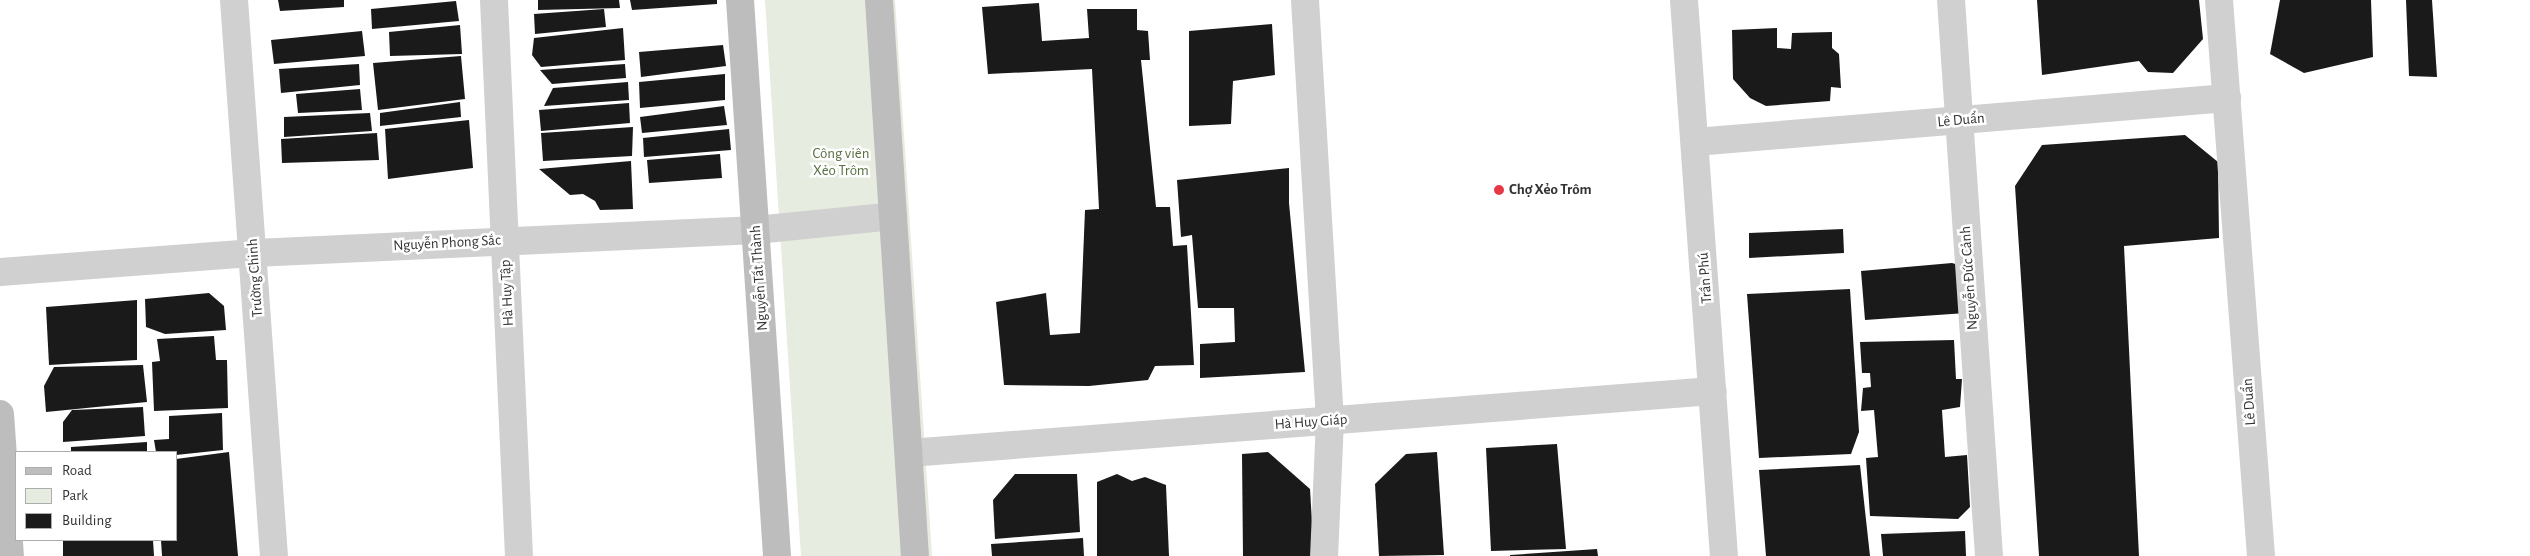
<!DOCTYPE html>
<html>
<head>
<meta charset="utf-8">
<style>
	body { margin:0 }
	#map { position:relative; width:2530px; height:556px; overflow:hidden; background:#fff; font-family:"Alegreya Sans",sans-serif }
	div>[style] { position:absolute }
	[style*='--x'] { left:calc(var(--x)*1px); top:calc(var(--y)*1px); width:calc(var(--w)*1px); rotate:calc(var(--a)*1deg) }
	.green>* { inset:0; background:#e6ecdf }
	.building>* { inset:0; background:#1a1a1a }
	.street>* { height:28px; margin:-14px; padding:0 14px; transform-origin:14px; border-radius:14px; background:#d0d0d0 }
	.secondary>* { height:28px; margin:-14px; padding:0 14px; transform-origin:14px; border-radius:14px; background:#bdbdbd }
	.dots>* { width:14px; height:14px; translate:-50% -50%; box-sizing:border-box; border:2px solid #fff; border-radius:50% }
	span { translate:-50% -50%; white-space:nowrap; text-align:center; line-height:1.15; -webkit-text-stroke:5px #fff; paint-order:stroke }
	.street-label { font-size:15px; color:#333 }
	.park-label { font-size:15px; color:#56703f }
	.poi-label { font-size:15px; color:#333; font-weight:700 }
	.left { translate:0 -50%; text-align:left }
	.legend { position:absolute; left:15px; top:451px; width:162px; height:90px; box-sizing:border-box; background:#fff; border:1px solid #adadad; margin:0; padding:6px 9px; list-style:none; font-size:15px; color:#333 }
	.legend li { display:flex; align-items:center; gap:10px; height:25px }
	.legend b { width:25px; border:1px solid #adadad }
</style>
</head>
<body>
<div id="map">
	<div class="green">
		<div style="clip-path:polygon(765px 0,895px 0,932px 556px,801px 556px)"></div>
	</div>
	<div class="building">
		<div style="clip-path:polygon(278px 0,344px 0,344px 7px,280px 11px)"></div>
		<div style="clip-path:polygon(538px 0,619px 0,620px 8px,538px 10px)"></div>
		<div style="clip-path:polygon(630px 0,717px 0,717px 4px,632px 10px)"></div>
		<div style="clip-path:polygon(2037px 0,2199px 0,2203px 39px,2173px 73px,2148px 72px,2139px 61px,2042px 75px)"></div>
		<div style="clip-path:polygon(2280px 0,2371px 0,2373px 57px,2304px 73px,2270px 54px)"></div>
		<div style="clip-path:polygon(2406px 0,2432px 0,2437px 77px,2409px 76px)"></div>
		<div style="clip-path:polygon(456px 1px,459px 21px,372px 29px,371px 9px)"></div>
		<div style="clip-path:polygon(1039px 3px,1042px 41px,1089px 38px,1087px 9px,1137px 9px,1137px 30px,1148px 31px,1150px 60px,1141px 60px,1156px 207px,1170px 207px,1173px 246px,1187px 245px,1194px 365px,1155px 366px,1148px 380px,1089px 386px,1004px 385px,996px 302px,1046px 293px,1050px 335px,1080px 333px,1085px 210px,1099px 209px,1092px 69px,988px 74px,982px 7px)"></div>
		<div style="clip-path:polygon(604px 9px,606px 27px,535px 34px,534px 14px)"></div>
		<div style="clip-path:polygon(1272px 24px,1275px 75px,1233px 81px,1231px 124px,1189px 126px,1189px 31px)"></div>
		<div style="clip-path:polygon(460px 25px,462px 54px,390px 56px,389px 32px)"></div>
		<div style="clip-path:polygon(623px 28px,625px 60px,541px 67px,532px 55px,534px 38px)"></div>
		<div style="clip-path:polygon(1777px 28px,1777px 48px,1791px 49px,1792px 33px,1832px 32px,1832px 48px,1839px 54px,1841px 88px,1831px 87px,1830px 101px,1766px 106px,1750px 98px,1733px 79px,1732px 30px)"></div>
		<div style="clip-path:polygon(362px 31px,365px 56px,274px 64px,271px 40px)"></div>
		<div style="clip-path:polygon(723px 45px,726px 66px,641px 77px,639px 52px)"></div>
		<div style="clip-path:polygon(461px 56px,465px 99px,378px 110px,373px 63px)"></div>
		<div style="clip-path:polygon(359px 64px,360px 85px,281px 93px,279px 69px)"></div>
		<div style="clip-path:polygon(625px 64px,626px 78px,552px 84px,540px 70px)"></div>
		<div style="clip-path:polygon(725px 74px,725px 100px,640px 108px,639px 82px)"></div>
		<div style="clip-path:polygon(628px 82px,629px 100px,544px 106px,553px 88px)"></div>
		<div style="clip-path:polygon(360px 89px,362px 110px,298px 113px,296px 94px)"></div>
		<div style="clip-path:polygon(460px 102px,461px 117px,380px 126px,380px 113px)"></div>
		<div style="clip-path:polygon(629px 103px,630px 123px,541px 131px,539px 110px)"></div>
		<div style="clip-path:polygon(724px 106px,727px 125px,642px 133px,640px 117px)"></div>
		<div style="clip-path:polygon(370px 113px,372px 131px,284px 137px,284px 117px)"></div>
		<div style="clip-path:polygon(469px 120px,473px 168px,388px 179px,385px 129px)"></div>
		<div style="clip-path:polygon(633px 127px,632px 156px,543px 161px,541px 133px)"></div>
		<div style="clip-path:polygon(729px 129px,731px 150px,644px 157px,643px 138px)"></div>
		<div style="clip-path:polygon(377px 133px,379px 160px,282px 163px,281px 139px)"></div>
		<div style="clip-path:polygon(2185px 135px,2218px 162px,2219px 238px,2124px 246px,2139px 556px,2039px 556px,2015px 186px,2042px 145px)"></div>
		<div style="clip-path:polygon(720px 154px,722px 178px,649px 183px,647px 160px)"></div>
		<div style="clip-path:polygon(631px 161px,633px 209px,600px 210px,595px 201px,583px 194px,570px 195px,539px 169px)"></div>
		<div style="clip-path:polygon(1289px 168px,1289px 203px,1305px 372px,1200px 378px,1200px 344px,1235px 342px,1234px 308px,1198px 308px,1192px 235px,1181px 237px,1177px 180px)"></div>
		<div style="clip-path:polygon(1843px 229px,1844px 253px,1749px 258px,1749px 233px)"></div>
		<div style="clip-path:polygon(1952px 263px,1962px 266px,1966px 313px,1865px 320px,1861px 271px)"></div>
		<div style="clip-path:polygon(1850px 289px,1859px 432px,1851px 454px,1759px 458px,1747px 294px)"></div>
		<div style="clip-path:polygon(209px 293px,224px 306px,226px 330px,165px 334px,146px 327px,145px 299px)"></div>
		<div style="clip-path:polygon(137px 300px,137px 360px,49px 365px,46px 307px)"></div>
		<div style="clip-path:polygon(214px 336px,216px 360px,227px 360px,228px 408px,154px 411px,152px 362px,160px 361px,157px 339px)"></div>
		<div style="clip-path:polygon(1954px 340px,1956px 379px,1962px 379px,1960px 407px,1942px 410px,1945px 457px,1967px 455px,1970px 507px,1958px 519px,1870px 516px,1866px 458px,1878px 457px,1874px 410px,1861px 411px,1863px 388px,1871px 387px,1870px 373px,1862px 373px,1860px 342px)"></div>
		<div style="clip-path:polygon(143px 365px,147px 402px,46px 412px,44px 386px,54px 367px)"></div>
		<div style="clip-path:polygon(143px 407px,145px 436px,63px 442px,63px 422px,72px 410px)"></div>
		<div style="clip-path:polygon(222px 413px,223px 450px,176px 455px,156px 452px,154px 440px,169px 439px,169px 416px)"></div>
		<div style="clip-path:polygon(147px 442px,147px 452px,71px 452px,71px 447px)"></div>
		<div style="clip-path:polygon(1557px 444px,1566px 549px,1491px 551px,1486px 448px)"></div>
		<div style="clip-path:polygon(229px 452px,238px 556px,162px 556px,161px 540px,176px 540px,176px 459px)"></div>
		<div style="clip-path:polygon(1268px 452px,1310px 489px,1314px 556px,1243px 556px,1242px 454px)"></div>
		<div style="clip-path:polygon(1437px 452px,1444px 555px,1379px 556px,1375px 484px,1406px 454px)"></div>
		<div style="clip-path:polygon(1860px 465px,1870px 556px,1766px 556px,1759px 470px)"></div>
		<div style="clip-path:polygon(1015px 474px,1077px 474px,1080px 532px,995px 539px,993px 500px)"></div>
		<div style="clip-path:polygon(1117px 474px,1132px 481px,1145px 477px,1166px 485px,1169px 556px,1097px 556px,1097px 482px)"></div>
		<div style="clip-path:polygon(1965px 531px,1966px 556px,1883px 556px,1881px 534px)"></div>
		<div style="clip-path:polygon(1083px 538px,1084px 556px,992px 556px,991px 544px)"></div>
		<div style="clip-path:polygon(63px 540px,153px 540px,154px 556px,63px 556px)"></div>
		<div style="clip-path:polygon(1597px 549px,1598px 556px,1510px 556px,1510px 555px)"></div>
	</div>
	<div class="street">
		<div style="--x:234;--y:0;--w:557;--a:85.89"></div>
		<div style="--x:494;--y:0;--w:557;--a:87.43"></div>
		<div style="--x:1305;--y:0;--w:421;--a:86.6"></div>
		<div style="--x:1330;--y:420;--w:136;--a:92.5"></div>
		<div style="--x:1684;--y:0;--w:557;--a:85.89"></div>
		<div style="--x:1951;--y:0;--w:557;--a:86.09"></div>
		<div style="--x:2219;--y:0;--w:558;--a:85.68"></div>
		<div style="--x:1695;--y:142;--w:534;--a:-4.73"></div>
		<div style="--x:0;--y:272;--w:255;--a:-4.3"></div>
		<div style="--x:254;--y:253;--w:503;--a:-2.62"></div>
		<div style="--x:756;--y:230;--w:138;--a:-5.8"></div>
		<div style="--x:909;--y:453;--w:806;--a:-4.41"></div>
	</div>
	<div class="secondary">
		<div style="--x:740;--y:0;--w:557;--a:86.19"></div>
		<div style="--x:879;--y:0;--w:557;--a:86.3"></div>
		<div style="--x:0;--y:414;--w:142;--a:86"></div>
	</div>
	<div class="dots">
		<div style="left:1499px;top:190px;background:#e63946"></div>
	</div>
	<div class="street-label">
		<span style="left:1961px;top:120px;rotate:-5deg">Lê Duẩn</span>
		<span style="left:447px;top:243px;rotate:-3deg">Nguyễn Phong Sắc</span>
		<span style="left:255px;top:278px;rotate:-94deg">Trường Chinh</span>
		<span style="left:759px;top:278px;rotate:-94deg">Nguyễn Tất Thành</span>
		<span style="left:1705px;top:278px;rotate:-94deg">Trần Phú</span>
		<span style="left:1969px;top:278px;rotate:-94deg">Nguyễn Đức Cảnh</span>
		<span style="left:507px;top:293px;rotate:-93deg">Hà Huy Tập</span>
		<span style="left:2249px;top:402px;rotate:-94deg">Lê Duẩn</span>
		<span style="left:1311px;top:422px;rotate:-4deg">Hà Huy Giáp</span>
	</div>
	<div class="park-label">
		<span style="left:841px;top:162px">Công viên<br>Xẻo Trôm</span>
	</div>
	<div class="poi-label">
		<span class="left" style="left:1509px;top:190px">Chợ Xẻo Trôm</span>
	</div>
	<ul class="legend">
	<li><b style="height:6px;background:#bdbdbd"></b>Road</li>
	<li><b style="height:14px;background:#e6ecdf"></b>Park</li>
	<li><b style="height:14px;background:#1a1a1a"></b>Building</li>
	</ul>
</div>
</body>
</html>
